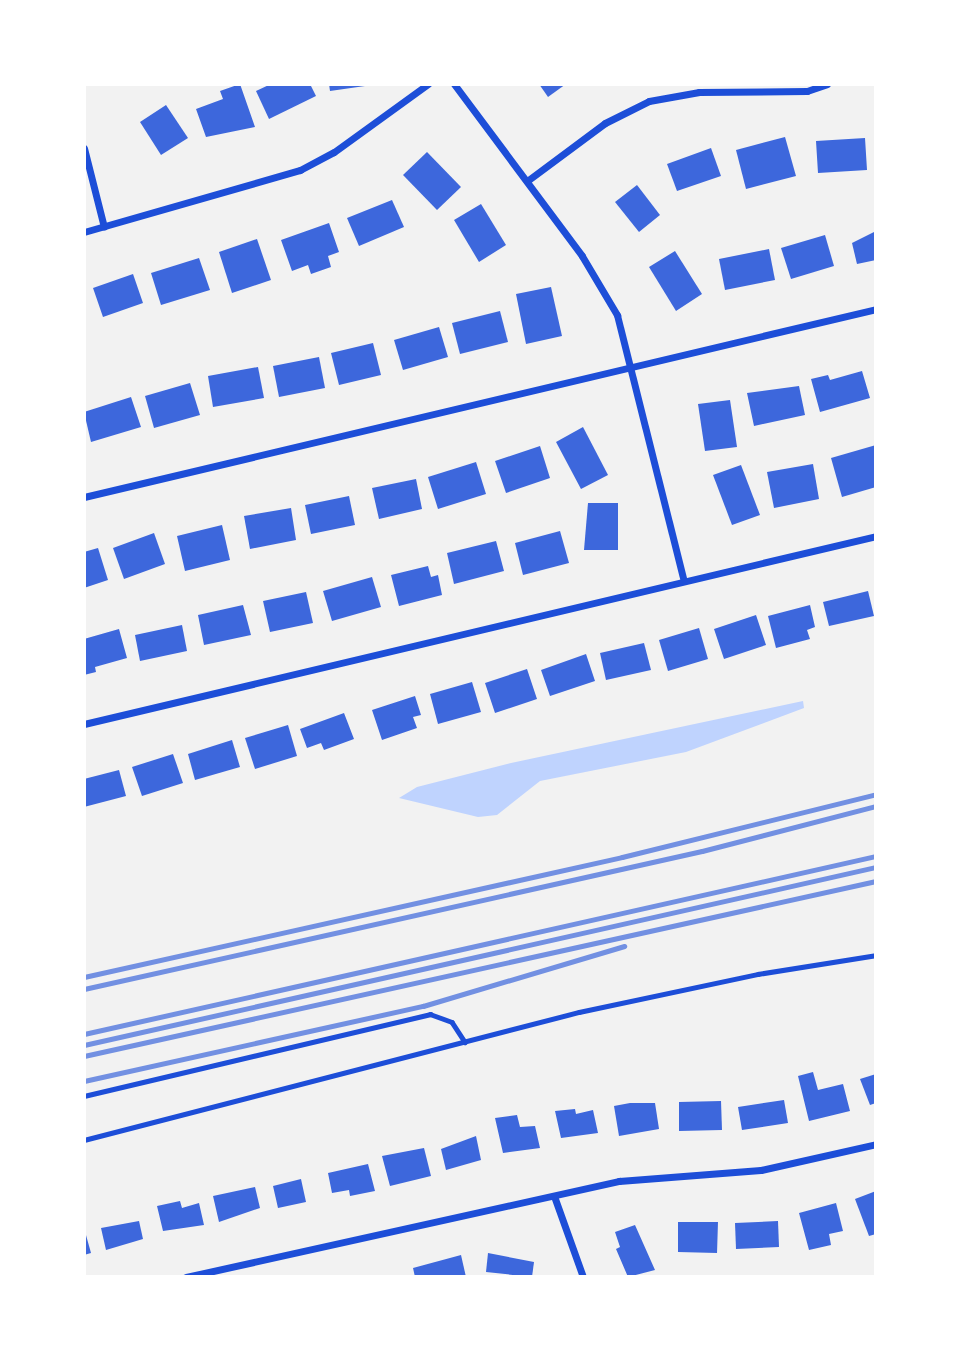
<!DOCTYPE html>
<html>
<head>
<meta charset="utf-8">
<style>
	body { margin:0 }
	#map { position:relative; width:960px; height:1361px; overflow:hidden; background:#f2f2f2; font-family:Roboto,sans-serif }
	div>[style] { position:absolute }
	[style*='--x'] { left:calc(var(--x)*1px); top:calc(var(--y)*1px); width:calc(var(--w)*1px); rotate:calc(var(--a)*1deg) }
	.water>* { inset:0; background:#bfd3fe }
	.building>* { inset:0; background:#3d67dc }
	.service>* { height:4.5px; margin:-2.25px; padding:0 2.25px; transform-origin:2.25px; border-radius:2.25px; background:#1d4ed8 }
	.minor>* { height:7px; margin:-3.5px; padding:0 3.5px; transform-origin:3.5px; border-radius:3.5px; background:#1d4ed8 }
	.rail>* { height:5px; margin:-2.5px; padding:0 2.5px; transform-origin:2.5px; border-radius:2.5px; background:#7290e2 }
	span { translate:-50% -50%; white-space:nowrap; text-align:center; line-height:1.15; -webkit-text-stroke:7px #fff; paint-order:stroke }
	.frame { position:absolute; inset:0; border:86px solid #fff; pointer-events:none }
</style>
</head>
<body>
<div id="map">
	<div class="water">
		<div style="clip-path:polygon(803px 701px,804px 708px,686px 752px,540px 781px,497px 815px,478px 817px,399px 798px,417px 787px,511px 763px)"></div>
	</div>
	<div class="building">
		<div style="clip-path:polygon(240px 84px,255px 127px,206px 137px,196px 109px,223px 99px,220px 91px)"></div>
		<div style="clip-path:polygon(271px 84px,310px 84px,316px 96px,269px 119px,256px 91px)"></div>
		<div style="clip-path:polygon(329px 84px,365px 84px,365px 86px,330px 91px)"></div>
		<div style="clip-path:polygon(539px 84px,566px 84px,548px 97px)"></div>
		<div style="clip-path:polygon(166px 105px,188px 138px,161px 155px,140px 122px)"></div>
		<div style="clip-path:polygon(785px 137px,796px 176px,746px 189px,736px 150px)"></div>
		<div style="clip-path:polygon(865px 138px,867px 170px,818px 173px,816px 141px)"></div>
		<div style="clip-path:polygon(711px 148px,721px 176px,677px 191px,667px 164px)"></div>
		<div style="clip-path:polygon(427px 152px,461px 187px,437px 210px,403px 175px)"></div>
		<div style="clip-path:polygon(637px 185px,660px 215px,639px 232px,615px 202px)"></div>
		<div style="clip-path:polygon(392px 200px,404px 227px,359px 246px,347px 218px)"></div>
		<div style="clip-path:polygon(481px 204px,506px 245px,479px 262px,454px 220px)"></div>
		<div style="clip-path:polygon(329px 223px,339px 252px,328px 256px,331px 267px,311px 274px,308px 265px,292px 271px,281px 240px)"></div>
		<div style="clip-path:polygon(876px 231px,876px 260px,857px 264px,852px 243px)"></div>
		<div style="clip-path:polygon(825px 235px,834px 266px,791px 279px,781px 248px)"></div>
		<div style="clip-path:polygon(257px 239px,271px 280px,232px 293px,219px 252px)"></div>
		<div style="clip-path:polygon(769px 249px,775px 280px,725px 290px,719px 259px)"></div>
		<div style="clip-path:polygon(675px 251px,702px 294px,676px 311px,649px 267px)"></div>
		<div style="clip-path:polygon(199px 258px,210px 290px,161px 305px,151px 273px)"></div>
		<div style="clip-path:polygon(133px 274px,143px 303px,103px 317px,93px 288px)"></div>
		<div style="clip-path:polygon(551px 287px,562px 336px,526px 344px,516px 294px)"></div>
		<div style="clip-path:polygon(500px 311px,508px 342px,460px 354px,452px 323px)"></div>
		<div style="clip-path:polygon(439px 327px,448px 357px,403px 370px,394px 340px)"></div>
		<div style="clip-path:polygon(373px 343px,381px 375px,339px 385px,331px 353px)"></div>
		<div style="clip-path:polygon(319px 357px,325px 388px,279px 397px,273px 366px)"></div>
		<div style="clip-path:polygon(258px 367px,264px 398px,213px 407px,208px 376px)"></div>
		<div style="clip-path:polygon(862px 371px,870px 398px,820px 412px,811px 379px,828px 375px,830px 380px)"></div>
		<div style="clip-path:polygon(190px 383px,200px 415px,154px 428px,145px 396px)"></div>
		<div style="clip-path:polygon(799px 386px,805px 415px,754px 426px,747px 393px)"></div>
		<div style="clip-path:polygon(131px 397px,141px 427px,91px 442px,84px 412px)"></div>
		<div style="clip-path:polygon(730px 400px,737px 447px,705px 451px,698px 404px)"></div>
		<div style="clip-path:polygon(583px 427px,608px 475px,581px 489px,556px 442px)"></div>
		<div style="clip-path:polygon(876px 445px,876px 487px,842px 497px,831px 458px)"></div>
		<div style="clip-path:polygon(540px 446px,550px 478px,506px 493px,495px 461px)"></div>
		<div style="clip-path:polygon(476px 462px,486px 494px,438px 509px,428px 477px)"></div>
		<div style="clip-path:polygon(813px 464px,819px 499px,774px 508px,767px 472px)"></div>
		<div style="clip-path:polygon(741px 465px,760px 515px,732px 525px,713px 475px)"></div>
		<div style="clip-path:polygon(416px 479px,422px 509px,379px 519px,372px 488px)"></div>
		<div style="clip-path:polygon(349px 496px,355px 525px,311px 534px,305px 505px)"></div>
		<div style="clip-path:polygon(588px 503px,618px 503px,618px 550px,584px 550px)"></div>
		<div style="clip-path:polygon(291px 508px,296px 540px,250px 549px,244px 516px)"></div>
		<div style="clip-path:polygon(222px 525px,230px 560px,185px 571px,177px 536px)"></div>
		<div style="clip-path:polygon(560px 531px,569px 563px,523px 575px,515px 543px)"></div>
		<div style="clip-path:polygon(154px 533px,165px 564px,124px 579px,113px 548px)"></div>
		<div style="clip-path:polygon(496px 541px,504px 571px,454px 584px,447px 553px)"></div>
		<div style="clip-path:polygon(98px 548px,108px 580px,84px 588px,84px 552px)"></div>
		<div style="clip-path:polygon(428px 566px,431px 577px,438px 575px,442px 595px,399px 606px,391px 575px)"></div>
		<div style="clip-path:polygon(372px 577px,381px 607px,332px 621px,323px 591px)"></div>
		<div style="clip-path:polygon(868px 591px,874px 616px,829px 626px,823px 602px)"></div>
		<div style="clip-path:polygon(306px 592px,313px 623px,270px 632px,263px 601px)"></div>
		<div style="clip-path:polygon(243px 605px,251px 635px,204px 645px,198px 615px)"></div>
		<div style="clip-path:polygon(810px 605px,815px 627px,807px 630px,810px 639px,776px 648px,768px 616px)"></div>
		<div style="clip-path:polygon(756px 615px,766px 645px,724px 659px,714px 629px)"></div>
		<div style="clip-path:polygon(182px 625px,187px 651px,140px 661px,135px 635px)"></div>
		<div style="clip-path:polygon(699px 628px,708px 659px,668px 671px,659px 640px)"></div>
		<div style="clip-path:polygon(119px 629px,127px 658px,95px 667px,96px 672px,84px 675px,84px 639px)"></div>
		<div style="clip-path:polygon(644px 643px,651px 670px,606px 680px,600px 653px)"></div>
		<div style="clip-path:polygon(586px 654px,595px 681px,550px 696px,541px 670px)"></div>
		<div style="clip-path:polygon(527px 669px,537px 699px,495px 713px,485px 683px)"></div>
		<div style="clip-path:polygon(472px 682px,481px 712px,438px 724px,430px 694px)"></div>
		<div style="clip-path:polygon(415px 696px,421px 715px,413px 717px,417px 728px,382px 740px,372px 710px)"></div>
		<div style="clip-path:polygon(344px 713px,354px 739px,324px 750px,321px 743px,307px 748px,300px 729px)"></div>
		<div style="clip-path:polygon(288px 725px,297px 756px,255px 769px,245px 738px)"></div>
		<div style="clip-path:polygon(232px 740px,240px 767px,195px 780px,188px 754px)"></div>
		<div style="clip-path:polygon(173px 754px,183px 783px,142px 796px,132px 767px)"></div>
		<div style="clip-path:polygon(119px 770px,126px 796px,84px 807px,84px 779px)"></div>
		<div style="clip-path:polygon(813px 1072px,818px 1090px,843px 1084px,850px 1111px,809px 1121px,798px 1076px)"></div>
		<div style="clip-path:polygon(876px 1074px,876px 1103px,870px 1105px,860px 1079px)"></div>
		<div style="clip-path:polygon(784px 1100px,788px 1123px,742px 1130px,738px 1107px)"></div>
		<div style="clip-path:polygon(721px 1101px,722px 1130px,679px 1131px,679px 1102px)"></div>
		<div style="clip-path:polygon(630px 1103px,655px 1103px,659px 1129px,619px 1136px,614px 1106px)"></div>
		<div style="clip-path:polygon(575px 1109px,576px 1114px,593px 1110px,598px 1133px,561px 1138px,555px 1111px)"></div>
		<div style="clip-path:polygon(517px 1115px,520px 1127px,535px 1126px,540px 1148px,503px 1153px,495px 1118px)"></div>
		<div style="clip-path:polygon(476px 1136px,481px 1160px,446px 1170px,441px 1149px)"></div>
		<div style="clip-path:polygon(424px 1148px,431px 1176px,390px 1186px,382px 1156px)"></div>
		<div style="clip-path:polygon(368px 1164px,375px 1191px,350px 1196px,349px 1190px,332px 1193px,328px 1173px)"></div>
		<div style="clip-path:polygon(301px 1179px,306px 1202px,278px 1208px,273px 1186px)"></div>
		<div style="clip-path:polygon(255px 1187px,260px 1208px,219px 1222px,213px 1196px)"></div>
		<div style="clip-path:polygon(876px 1191px,876px 1234px,869px 1236px,855px 1199px)"></div>
		<div style="clip-path:polygon(180px 1201px,182px 1208px,199px 1203px,204px 1225px,163px 1231px,157px 1206px)"></div>
		<div style="clip-path:polygon(836px 1203px,843px 1231px,829px 1234px,831px 1245px,809px 1250px,799px 1213px)"></div>
		<div style="clip-path:polygon(139px 1221px,143px 1239px,106px 1250px,101px 1228px)"></div>
		<div style="clip-path:polygon(778px 1221px,779px 1247px,736px 1249px,735px 1223px)"></div>
		<div style="clip-path:polygon(678px 1222px,718px 1222px,717px 1253px,678px 1252px)"></div>
		<div style="clip-path:polygon(635px 1225px,655px 1270px,628px 1277px,616px 1249px,620px 1247px,615px 1232px)"></div>
		<div style="clip-path:polygon(84px 1228px,91px 1253px,84px 1255px)"></div>
		<div style="clip-path:polygon(488px 1253px,534px 1262px,532px 1277px,486px 1272px)"></div>
		<div style="clip-path:polygon(461px 1255px,466px 1277px,415px 1277px,413px 1268px)"></div>
	</div>
	<div class="service">
		<div style="--x:84;--y:1096;--w:356;--a:-13.3"></div>
		<div style="--x:430;--y:1014;--w:23;--a:20"></div>
		<div style="--x:452;--y:1022;--w:24;--a:57"></div>
		<div style="--x:84;--y:1140;--w:511;--a:-14.5"></div>
		<div style="--x:579;--y:1012;--w:183;--a:-12"></div>
		<div style="--x:758;--y:974;--w:120;--a:-9.1"></div>
	</div>
	<div class="minor">
		<div style="--x:454;--y:84;--w:214;--a:53.3"></div>
		<div style="--x:582;--y:256;--w:69;--a:59.3"></div>
		<div style="--x:617;--y:315;--w:274;--a:75.9"></div>
		<div style="--x:84;--y:148;--w:81;--a:75.8"></div>
		<div style="--x:527;--y:181;--w:97;--a:-36.6"></div>
		<div style="--x:605;--y:123;--w:49;--a:-26.6"></div>
		<div style="--x:649;--y:101;--w:51;--a:-10.2"></div>
		<div style="--x:699;--y:92;--w:108;--a:-0.5"></div>
		<div style="--x:807;--y:91;--w:21;--a:-19"></div>
		<div style="--x:84;--y:232;--w:225;--a:-16"></div>
		<div style="--x:300;--y:170;--w:38;--a:-28"></div>
		<div style="--x:334;--y:152;--w:116;--a:-35.9"></div>
		<div style="--x:84;--y:497;--w:814;--a:-13.35"></div>
		<div style="--x:84;--y:724;--w:814;--a:-13.35"></div>
		<div style="--x:554;--y:1196;--w:86;--a:70.3"></div>
		<div style="--x:186;--y:1277;--w:444;--a:-12.5"></div>
		<div style="--x:619;--y:1181;--w:142;--a:-4.4"></div>
		<div style="--x:761;--y:1170;--w:118;--a:-12.7"></div>
	</div>
	<div class="rail">
		<div style="--x:84;--y:977;--w:551;--a:-12.57"></div>
		<div style="--x:622;--y:857;--w:262;--a:-13.9"></div>
		<div style="--x:84;--y:989;--w:633;--a:-12.59"></div>
		<div style="--x:702;--y:851;--w:180;--a:-14.5"></div>
		<div style="--x:84;--y:1034;--w:812;--a:-12.67"></div>
		<div style="--x:84;--y:1045;--w:812;--a:-12.67"></div>
		<div style="--x:84;--y:1056;--w:811;--a:-12.46"></div>
		<div style="--x:84;--y:1081;--w:347;--a:-12.5"></div>
		<div style="--x:423;--y:1006;--w:210;--a:-16.6"></div>
	</div>
	<div class="frame"></div>
</div>
</body>
</html>
